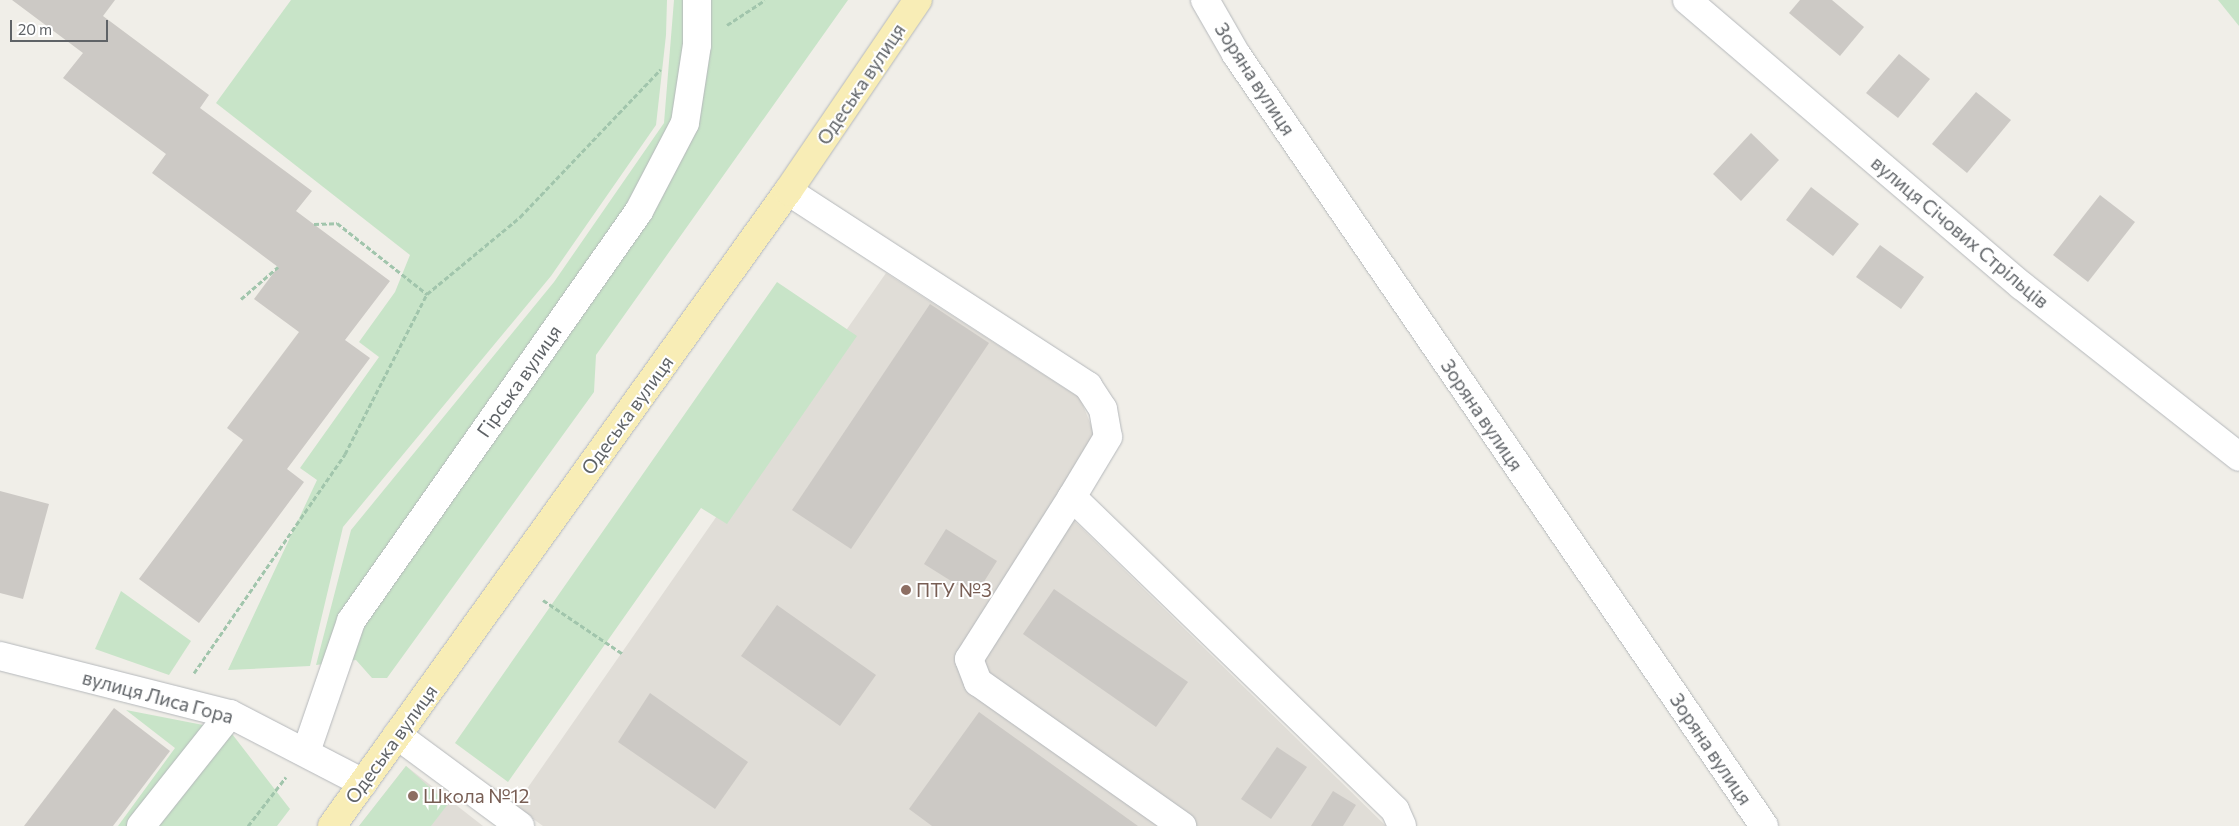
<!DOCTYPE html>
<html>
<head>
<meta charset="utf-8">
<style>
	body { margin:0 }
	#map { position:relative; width:2239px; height:826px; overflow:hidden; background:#f0eee8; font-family:Commissioner,sans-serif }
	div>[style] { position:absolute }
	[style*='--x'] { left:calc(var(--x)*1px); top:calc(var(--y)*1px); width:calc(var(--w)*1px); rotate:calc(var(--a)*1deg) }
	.education>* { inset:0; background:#e0ddd7 }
	.green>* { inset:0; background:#c8e4c8 }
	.building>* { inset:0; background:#ccc9c5 }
	.path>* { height:3px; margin-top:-1.5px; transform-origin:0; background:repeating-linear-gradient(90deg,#a1c5ac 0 5px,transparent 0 7.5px) }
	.roads { filter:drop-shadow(0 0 1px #b5b8bb) drop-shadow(0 0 1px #b5b8bb) }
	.minor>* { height:28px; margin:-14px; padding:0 14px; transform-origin:14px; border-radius:14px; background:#fff }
	.major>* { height:28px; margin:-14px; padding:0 14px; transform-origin:14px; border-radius:14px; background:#f8edb6 }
	.dots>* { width:14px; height:14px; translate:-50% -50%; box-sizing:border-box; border:2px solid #fff; border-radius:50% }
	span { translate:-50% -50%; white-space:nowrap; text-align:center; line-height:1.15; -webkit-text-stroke:4px #fff; paint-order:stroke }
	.street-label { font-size:19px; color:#5f6367 }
	.education-label { font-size:19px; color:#785e54 }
	.left { translate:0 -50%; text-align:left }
	.scale { position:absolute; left:10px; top:20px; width:98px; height:22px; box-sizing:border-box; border:2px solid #5f6367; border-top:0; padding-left:6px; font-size:15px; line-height:18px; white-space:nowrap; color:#5f6367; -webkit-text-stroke:4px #fff; paint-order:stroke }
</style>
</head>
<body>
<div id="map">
	<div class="education">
		<div style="clip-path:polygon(886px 273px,1080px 398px,1095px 435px,1055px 502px,1386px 826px,543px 826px,515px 806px)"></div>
		<div style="clip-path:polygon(406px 766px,483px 826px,359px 826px)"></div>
	</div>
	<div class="green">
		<div style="clip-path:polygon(291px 0,667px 0,666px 35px,656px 125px,551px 276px,343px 527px,310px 666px,228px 670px,317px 480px,300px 468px,379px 357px,359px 342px,395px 292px,410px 255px,216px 103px)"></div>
		<div style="clip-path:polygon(674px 0,848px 0,596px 355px,594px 392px,387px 678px,372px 678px,356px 660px,316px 665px,351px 530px,554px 282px,664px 123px)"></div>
		<div style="clip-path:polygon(2218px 0,2239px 0,2239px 26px)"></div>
		<div style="clip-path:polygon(777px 282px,857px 336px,727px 524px,701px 508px,508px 782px,455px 743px)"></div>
		<div style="clip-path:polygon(121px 591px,191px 641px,169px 675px,95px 649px)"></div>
		<div style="clip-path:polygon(126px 710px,229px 730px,290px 809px,277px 826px,118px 826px,175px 748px)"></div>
		<div style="clip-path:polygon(406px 766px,448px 804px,431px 826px,359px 826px)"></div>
	</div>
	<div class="building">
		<div style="clip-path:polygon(12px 0,115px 0,103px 16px,209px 95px,200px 108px,312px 191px,296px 211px,390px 281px,345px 340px,370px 358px,287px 469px,304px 482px,199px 623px,139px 579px,243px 440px,227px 428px,299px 332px,254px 299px,278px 267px,152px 173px,166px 154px,63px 78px,83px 53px)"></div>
		<div style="clip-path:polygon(1800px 0,1832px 0,1864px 27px,1840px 56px,1789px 13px)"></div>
		<div style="clip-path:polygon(1899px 54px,1930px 79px,1898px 118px,1866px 93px)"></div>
		<div style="clip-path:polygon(1976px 92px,2011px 120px,1967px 173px,1932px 144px)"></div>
		<div style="clip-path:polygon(1751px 133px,1779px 160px,1741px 201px,1713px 174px)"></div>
		<div style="clip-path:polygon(1811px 187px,1859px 224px,1833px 256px,1786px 220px)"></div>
		<div style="clip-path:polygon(2100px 195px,2135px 222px,2088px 282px,2053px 255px)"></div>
		<div style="clip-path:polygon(1880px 245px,1924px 277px,1901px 309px,1856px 277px)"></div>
		<div style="clip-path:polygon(930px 304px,989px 343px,851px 549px,792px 510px)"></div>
		<div style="clip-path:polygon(0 491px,49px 504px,23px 599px,0 593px)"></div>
		<div style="clip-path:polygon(946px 529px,997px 561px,975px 596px,924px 564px)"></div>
		<div style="clip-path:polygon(1054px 589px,1188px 682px,1156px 727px,1023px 634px)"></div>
		<div style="clip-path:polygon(777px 605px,876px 675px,840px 726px,741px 656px)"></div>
		<div style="clip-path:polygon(650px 693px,748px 762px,715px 809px,618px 742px)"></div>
		<div style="clip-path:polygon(114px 708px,170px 751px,113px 826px,24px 826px)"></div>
		<div style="clip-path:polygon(979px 712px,1138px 826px,932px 826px,909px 809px)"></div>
		<div style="clip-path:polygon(1277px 747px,1307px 767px,1271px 819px,1241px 799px)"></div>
		<div style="clip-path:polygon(1333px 791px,1356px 805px,1343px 826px,1311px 826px)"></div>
	</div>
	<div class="path">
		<div style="--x:727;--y:25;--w:45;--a:-33.3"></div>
		<div style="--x:314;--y:224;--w:23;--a:-2"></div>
		<div style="--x:337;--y:223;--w:115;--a:38.3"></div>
		<div style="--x:241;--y:299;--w:49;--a:-40.9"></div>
		<div style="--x:543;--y:600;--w:97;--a:34"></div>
		<div style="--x:194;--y:673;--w:266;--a:-55.4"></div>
		<div style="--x:345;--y:454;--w:180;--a:-62.9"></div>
		<div style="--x:427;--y:294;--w:121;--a:-39.6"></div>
		<div style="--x:520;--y:217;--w:204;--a:-46.4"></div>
		<div style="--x:248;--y:826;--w:62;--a:-52.2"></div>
	</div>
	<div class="roads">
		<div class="minor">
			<div style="--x:1205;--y:0;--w:62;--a:60.1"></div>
			<div style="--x:1236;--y:54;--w:935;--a:55.63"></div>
			<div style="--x:1687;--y:0;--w:440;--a:40.5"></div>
			<div style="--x:2022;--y:286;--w:276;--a:38.2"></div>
			<div style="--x:788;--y:191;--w:358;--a:33"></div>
			<div style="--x:1088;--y:386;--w:27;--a:57"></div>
			<div style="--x:1103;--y:409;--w:28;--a:80"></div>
			<div style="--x:1108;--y:437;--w:70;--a:121"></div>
			<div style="--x:1072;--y:497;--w:450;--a:44.1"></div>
			<div style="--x:1395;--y:810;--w:17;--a:66"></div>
			<div style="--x:1072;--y:497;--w:192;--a:122.4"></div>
			<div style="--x:969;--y:659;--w:25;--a:69"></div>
			<div style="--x:978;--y:682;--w:250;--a:35.2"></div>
			<div style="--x:0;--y:656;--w:237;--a:14.2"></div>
			<div style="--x:230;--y:714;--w:150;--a:27.4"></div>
			<div style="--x:397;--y:735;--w:153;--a:36.5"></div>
			<div style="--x:306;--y:752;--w:139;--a:-71"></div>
			<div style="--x:351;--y:621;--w:501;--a:-54.91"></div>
			<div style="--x:639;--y:211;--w:99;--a:-62.4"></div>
			<div style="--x:685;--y:123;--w:79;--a:-81.3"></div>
			<div style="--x:697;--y:45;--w:45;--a:-90"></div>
			<div style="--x:141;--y:826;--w:143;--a:-51.5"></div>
		</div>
		<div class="major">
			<div style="--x:332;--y:826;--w:782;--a:-54.32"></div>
			<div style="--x:788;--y:191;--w:231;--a:-55.8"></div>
		</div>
	</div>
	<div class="dots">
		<div style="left:906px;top:590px;background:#8d6e63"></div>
		<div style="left:413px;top:796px;background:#8d6e63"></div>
	</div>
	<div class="street-label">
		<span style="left:1255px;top:79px;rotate:57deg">Зоряна вулиця</span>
		<span style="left:861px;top:84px;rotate:-56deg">Одеська вулиця</span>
		<span style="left:1960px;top:232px;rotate:40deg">вулиця Січових Стрільців</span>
		<span style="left:519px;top:381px;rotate:-55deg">Гірська вулиця</span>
		<span style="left:627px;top:415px;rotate:-54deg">Одеська вулиця</span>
		<span style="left:1482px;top:415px;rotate:56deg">Зоряна вулиця</span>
		<span style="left:158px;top:697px;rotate:15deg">вулиця Лиса Гора</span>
		<span style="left:391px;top:744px;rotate:-54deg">Одеська вулиця</span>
		<span style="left:1711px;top:749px;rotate:56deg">Зоряна вулиця</span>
	</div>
	<div class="education-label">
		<span class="left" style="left:916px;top:590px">ПТУ №3</span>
		<span class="left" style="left:423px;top:796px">Школа №12</span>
	</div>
	<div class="scale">20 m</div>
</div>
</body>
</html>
